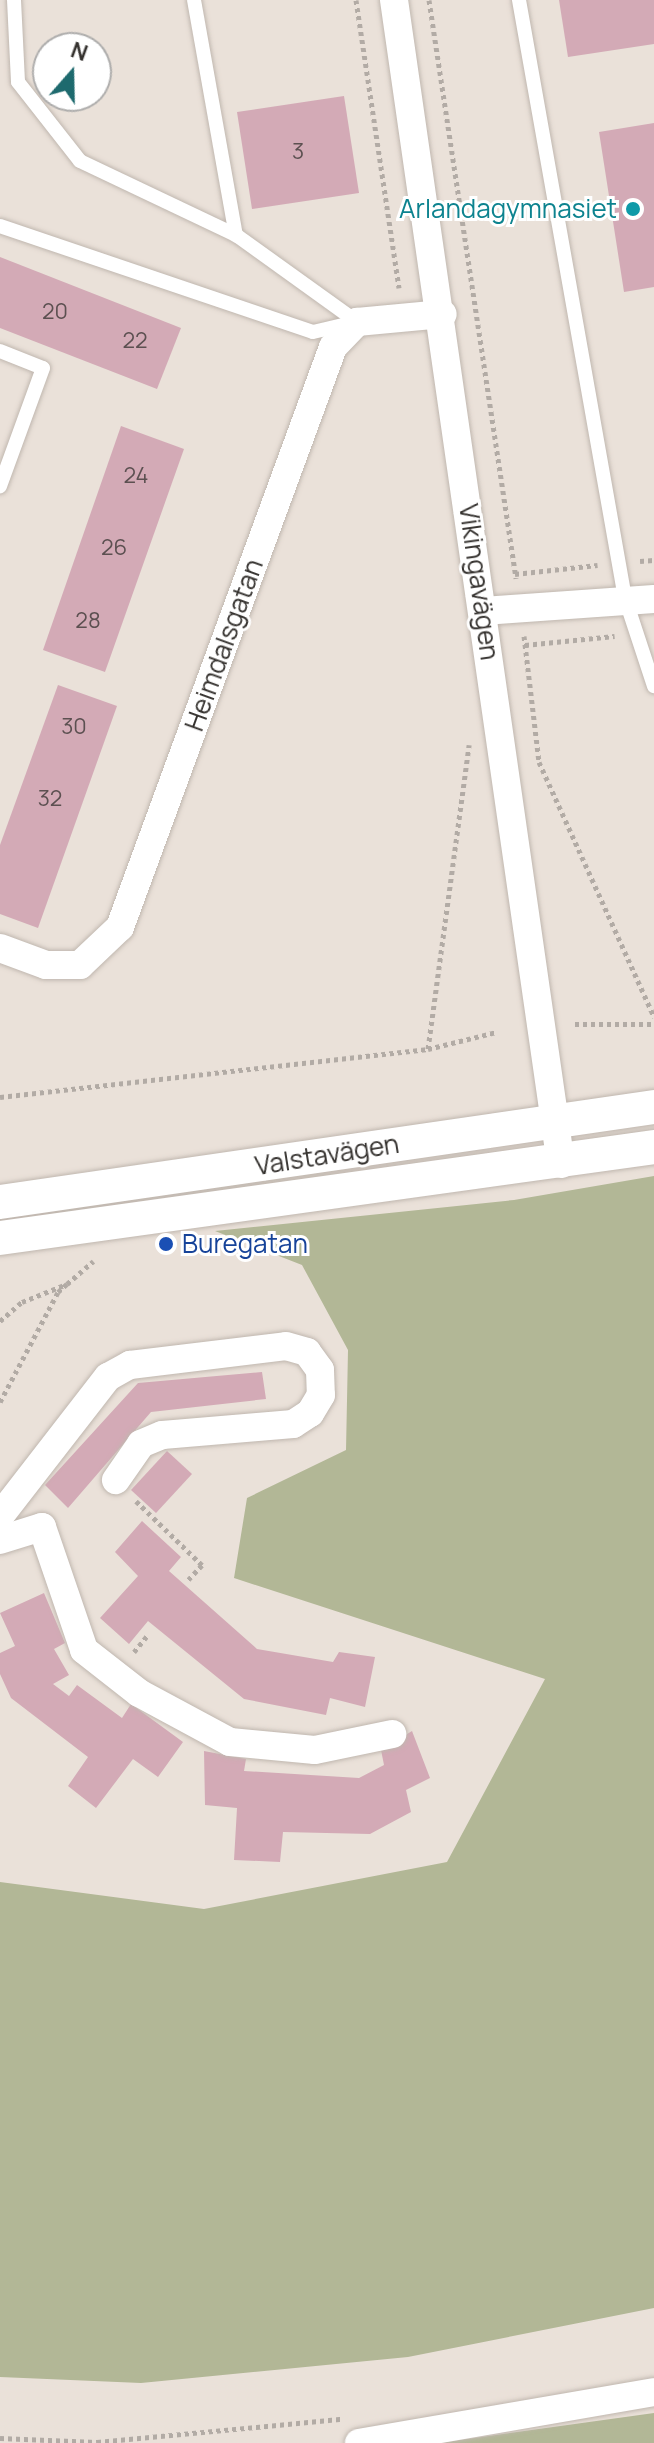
<!DOCTYPE html>
<html>
<head>
<meta charset="utf-8">
<style>
	body { margin:0 }
	#map { position:relative; width:654px; height:2443px; overflow:hidden; background:#eae1d9; font-family:Manrope,sans-serif }
	div>[style] { position:absolute }
	[style*='--x'] { left:calc(var(--x)*1px); top:calc(var(--y)*1px); width:calc(var(--w)*1px); rotate:calc(var(--a)*1deg) }
	.green>* { inset:0; background:#b2b796 }
	.building>* { inset:0; background:#d3aab6 }
	.path>* { height:5px; margin-top:-2.5px; transform-origin:0; background:repeating-linear-gradient(90deg,#b2aba5 0 4px,transparent 0 8px) }
	.roads { filter:drop-shadow(0 0 2px #c0b7af) drop-shadow(0 0 2px #c0b7af) }
	.service>* { height:14px; margin:-7px; padding:0 7px; transform-origin:7px; border-radius:7px; background:#fff }
	.minor>* { height:28px; margin:-14px; padding:0 14px; transform-origin:14px; border-radius:14px; background:#fff }
	.tertiary>* { height:34px; margin:-17px; padding:0 17px; transform-origin:17px; border-radius:17px; background:#fff }
	.dots>* { width:22px; height:22px; translate:-50% -50%; box-sizing:border-box; border:4px solid #fff; border-radius:50% }
	span { translate:-50% -50%; white-space:nowrap; text-align:center; line-height:1.15; -webkit-text-stroke:6px #fff; paint-order:stroke }
	.number-label { font-size:22px; color:#5c5051 }
	.number-label span { -webkit-text-stroke-width:0 }
	.culture-label { font-size:26px; color:#0d838f }
	.right { translate:-100% -50%; text-align:right }
	.street-label { font-size:26px; color:#35322f }
	.transit-label { font-size:26px; color:#164399 }
	.left { translate:0 -50%; text-align:left }
	.north { position:absolute; left:32px; top:32px; width:80px; height:80px; box-sizing:border-box; background:#fff; border:2px solid #aeadac; border-radius:50%; rotate:20deg; font-size:22px; font-weight:700; line-height:32px; text-align:center; color:#35322f }
	.north::after { content:''; display:block; margin:auto; width:28px; height:36px; background:#1e6a6e; clip-path:polygon(50% 0,100% 100%,50% 72%,0 100%) }
</style>
</head>
<body>
<div id="map">
	<div class="green">
		<div style="clip-path:polygon(654px 1176px,654px 2308px,408px 2357px,141px 2383px,0 2377px,0 1882px,204px 1909px,447px 1862px,545px 1679px,234px 1578px,247px 1498px,346px 1450px,348px 1350px,302px 1265px,215px 1231px,514px 1200px)"></div>
		<div style="clip-path:polygon(654px 2413px,654px 2443px,439px 2443px)"></div>
	</div>
	<div class="building">
		<div style="clip-path:polygon(559px 0,654px 0,654px 44px,568px 57px)"></div>
		<div style="clip-path:polygon(344px 96px,359px 193px,252px 209px,237px 112px)"></div>
		<div style="clip-path:polygon(654px 123px,654px 287px,624px 292px,599px 132px)"></div>
		<div style="clip-path:polygon(0 257px,181px 328px,157px 389px,0 328px)"></div>
		<div style="clip-path:polygon(121px 426px,184px 449px,105px 672px,43px 650px)"></div>
		<div style="clip-path:polygon(58px 685px,117px 706px,38px 928px,0 914px,0 845px)"></div>
		<div style="clip-path:polygon(262px 1372px,266px 1399px,151px 1412px,68px 1508px,45px 1485px,138px 1383px)"></div>
		<div style="clip-path:polygon(167px 1451px,192px 1474px,156px 1513px,131px 1490px)"></div>
		<div style="clip-path:polygon(142px 1521px,181px 1557px,169px 1571px,257px 1649px,333px 1662px,339px 1652px,375px 1657px,365px 1707px,330px 1698px,326px 1715px,244px 1699px,148px 1621px,129px 1644px,100px 1618px,138px 1576px,115px 1552px)"></div>
		<div style="clip-path:polygon(44px 1593px,65px 1643px,54px 1649px,69px 1675px,53px 1684px,69px 1696px,77px 1685px,122px 1718px,131px 1704px,183px 1742px,158px 1777px,133px 1759px,96px 1808px,68px 1786px,88px 1757px,11px 1698px,0 1674px,0 1653px,15px 1646px,0 1613px)"></div>
		<div style="clip-path:polygon(412px 1731px,430px 1778px,406px 1790px,411px 1812px,370px 1834px,283px 1832px,280px 1862px,234px 1860px,237px 1808px,205px 1805px,204px 1751px,246px 1759px,244px 1771px,359px 1778px,384px 1765px,381px 1750px)"></div>
	</div>
	<div class="path">
		<div style="--x:356;--y:0;--w:291;--a:81.5"></div>
		<div style="--x:429;--y:0;--w:585;--a:81.44"></div>
		<div style="--x:640;--y:561;--w:14;--a:-4"></div>
		<div style="--x:515;--y:574;--w:83;--a:-6.2"></div>
		<div style="--x:524;--y:636;--w:127;--a:83.2"></div>
		<div style="--x:539;--y:762;--w:280;--a:65.7"></div>
		<div style="--x:525;--y:645;--w:90;--a:-5.7"></div>
		<div style="--x:575;--y:1024;--w:79;--a:0"></div>
		<div style="--x:428;--y:1049;--w:307;--a:-82.3"></div>
		<div style="--x:0;--y:1097;--w:431;--a:-6.4"></div>
		<div style="--x:428;--y:1049;--w:70;--a:-14"></div>
		<div style="--x:0;--y:1321;--w:29;--a:-41"></div>
		<div style="--x:22;--y:1302;--w:48;--a:-21.8"></div>
		<div style="--x:67;--y:1284;--w:35;--a:-41"></div>
		<div style="--x:0;--y:1402;--w:124;--a:-62.2"></div>
		<div style="--x:58;--y:1292;--w:12;--a:-42"></div>
		<div style="--x:136;--y:1501;--w:92;--a:44.1"></div>
		<div style="--x:202;--y:1565;--w:21;--a:133"></div>
		<div style="--x:134;--y:1652;--w:22;--a:-51"></div>
		<div style="--x:0;--y:2438;--w:97;--a:2.4"></div>
		<div style="--x:97;--y:2442;--w:246;--a:-5.4"></div>
	</div>
	<div class="roads">
		<div class="service">
			<div style="--x:14;--y:0;--w:82;--a:87.2"></div>
			<div style="--x:18;--y:82;--w:100;--a:51.9"></div>
			<div style="--x:80;--y:161;--w:173;--a:25.4"></div>
			<div style="--x:236;--y:235;--w:149;--a:35.7"></div>
			<div style="--x:194;--y:0;--w:239;--a:79.9"></div>
			<div style="--x:519;--y:0;--w:607;--a:79.95"></div>
			<div style="--x:625;--y:598;--w:93;--a:71.8"></div>
			<div style="--x:0;--y:226;--w:330;--a:18.7"></div>
			<div style="--x:313;--y:332;--w:36;--a:-13"></div>
			<div style="--x:0;--y:351;--w:46;--a:21.6"></div>
			<div style="--x:43;--y:368;--w:126;--a:110"></div>
		</div>
		<div class="minor">
			<div style="--x:394;--y:0;--w:1176;--a:81.84"></div>
			<div style="--x:483;--y:611;--w:171;--a:-4"></div>
			<div style="--x:0;--y:948;--w:49;--a:20.3"></div>
			<div style="--x:46;--y:965;--w:34;--a:0"></div>
			<div style="--x:80;--y:965;--w:55;--a:-43.5"></div>
			<div style="--x:120;--y:927;--w:618;--a:-69.83"></div>
			<div style="--x:333;--y:347;--w:35;--a:-46"></div>
			<div style="--x:357;--y:322;--w:86;--a:-5.3"></div>
			<div style="--x:0;--y:1516;--w:176;--a:-52.2"></div>
			<div style="--x:108;--y:1377;--w:25;--a:-29"></div>
			<div style="--x:130;--y:1365;--w:157;--a:-6.9"></div>
			<div style="--x:286;--y:1346;--w:22;--a:16"></div>
			<div style="--x:307;--y:1352;--w:22;--a:54"></div>
			<div style="--x:320;--y:1370;--w:25;--a:88"></div>
			<div style="--x:321;--y:1395;--w:21;--a:121"></div>
			<div style="--x:310;--y:1413;--w:20;--a:147"></div>
			<div style="--x:293;--y:1424;--w:131;--a:175.2"></div>
			<div style="--x:162;--y:1435;--w:23;--a:157"></div>
			<div style="--x:141;--y:1444;--w:44;--a:124.8"></div>
			<div style="--x:0;--y:1540;--w:44;--a:-17.2"></div>
			<div style="--x:42;--y:1527;--w:130;--a:71.1"></div>
			<div style="--x:84;--y:1650;--w:70;--a:38"></div>
			<div style="--x:139;--y:1693;--w:103;--a:28.3"></div>
			<div style="--x:230;--y:1742;--w:85;--a:5.4"></div>
			<div style="--x:315;--y:1750;--w:79;--a:-11.7"></div>
			<div style="--x:359;--y:2443;--w:299;--a:-9.8"></div>
		</div>
		<div class="tertiary">
			<div style="--x:0;--y:1202;--w:661;--a:-8.26"></div>
			<div style="--x:0;--y:1238;--w:660;--a:-7.92"></div>
		</div>
	</div>
	<div class="dots">
		<div style="left:633px;top:209px;background:#0f9aa8"></div>
		<div style="left:166px;top:1244px;background:#1a4fb4"></div>
	</div>
	<div class="number-label">
		<span style="left:298px;top:152px">3</span>
		<span style="left:55px;top:312px">20</span>
		<span style="left:135px;top:341px">22</span>
		<span style="left:136px;top:476px">24</span>
		<span style="left:114px;top:548px">26</span>
		<span style="left:88px;top:621px">28</span>
		<span style="left:74px;top:727px">30</span>
		<span style="left:50px;top:799px">32</span>
	</div>
	<div class="culture-label">
		<span class="right" style="left:617px;top:209px">Arlandagymnasiet</span>
	</div>
	<div class="street-label">
		<span style="left:479px;top:582px;rotate:82deg">Vikingavägen</span>
		<span style="left:224px;top:645px;rotate:-70deg">Heimdalsgatan</span>
		<span style="left:327px;top:1155px;rotate:-9deg">Valstavägen</span>
	</div>
	<div class="transit-label">
		<span class="left" style="left:182px;top:1244px">Buregatan</span>
	</div>
	<div class="north">N</div>
</div>
</body>
</html>
